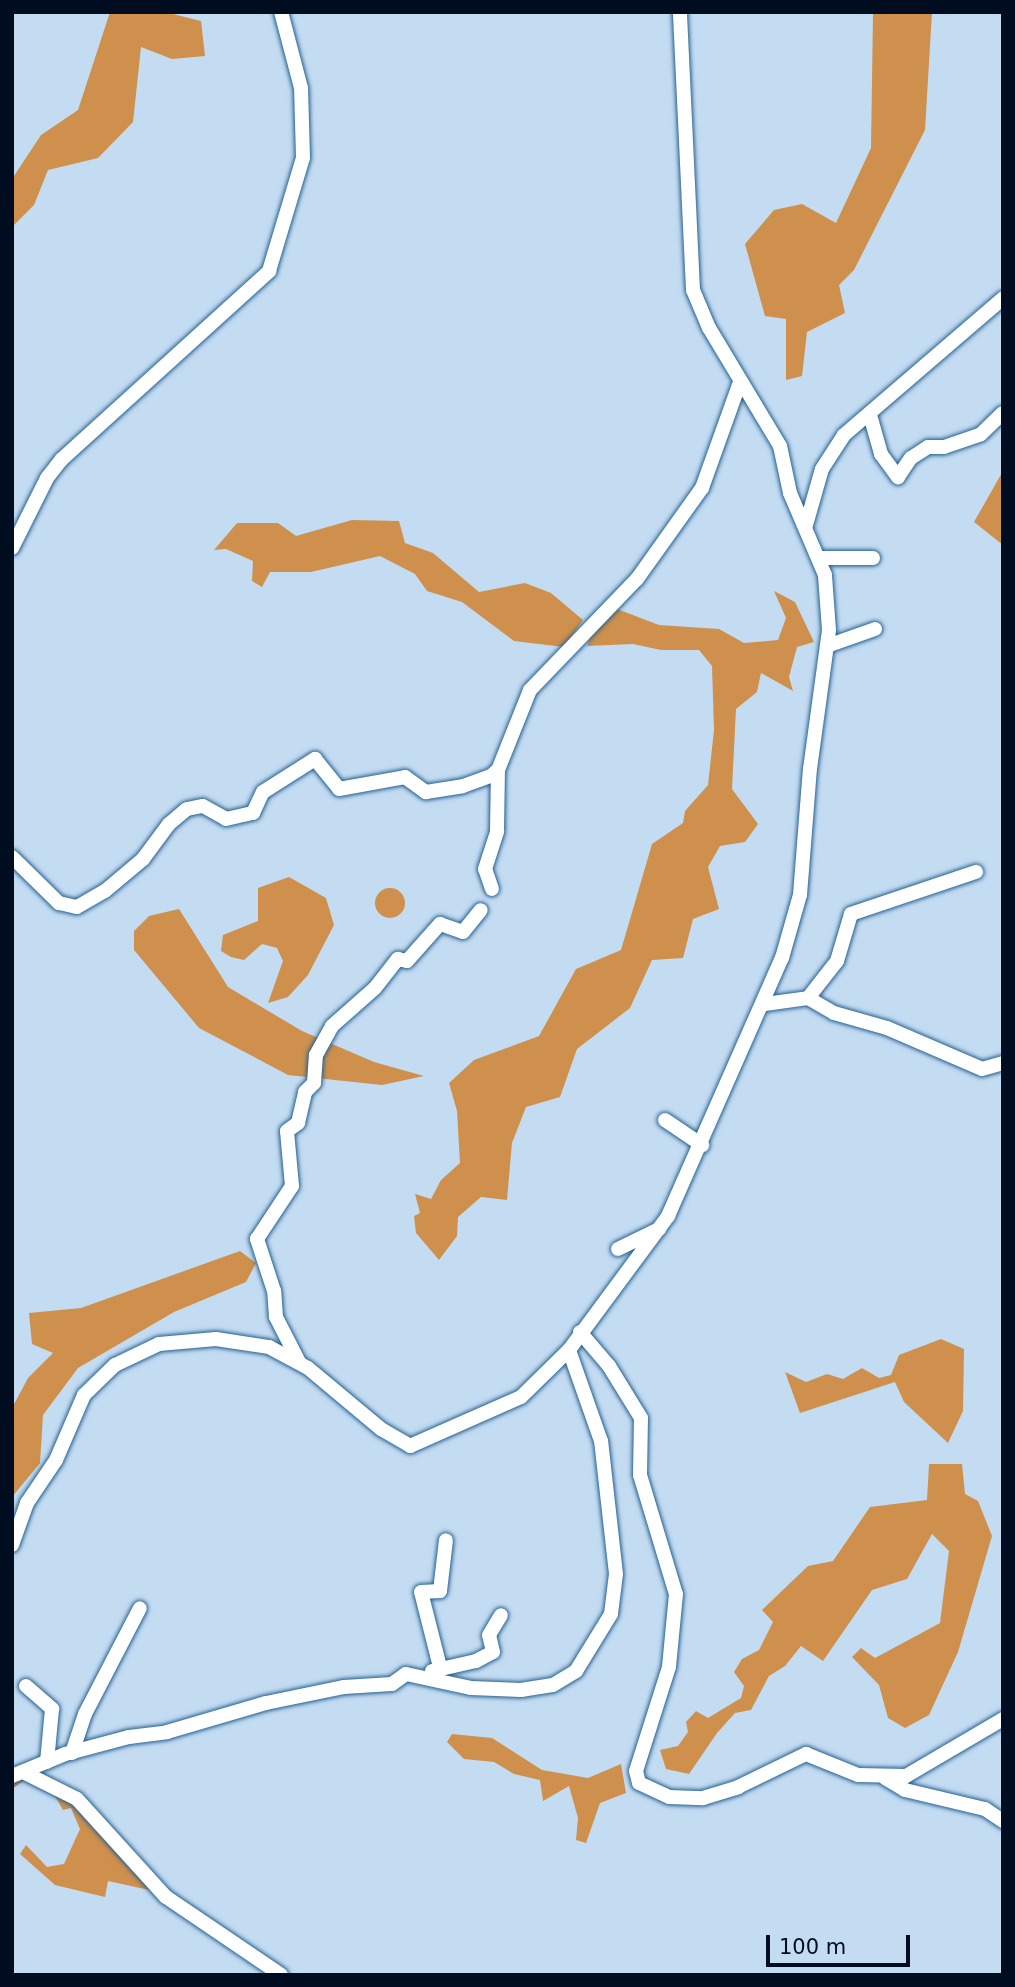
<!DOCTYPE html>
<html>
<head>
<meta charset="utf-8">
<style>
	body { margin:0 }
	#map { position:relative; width:1015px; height:1987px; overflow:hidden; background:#c4dcf2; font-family:"DejaVu Sans",sans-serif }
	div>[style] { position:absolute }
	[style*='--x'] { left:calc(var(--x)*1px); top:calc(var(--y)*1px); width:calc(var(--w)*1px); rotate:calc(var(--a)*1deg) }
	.forest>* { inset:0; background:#ce904c }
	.round { border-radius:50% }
	.roads { filter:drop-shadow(0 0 2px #246193) drop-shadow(0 0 2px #246193) }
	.minor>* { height:14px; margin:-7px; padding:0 7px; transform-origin:7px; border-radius:7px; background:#fff }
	span { translate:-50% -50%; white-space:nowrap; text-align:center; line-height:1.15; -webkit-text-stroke:7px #c4dcf2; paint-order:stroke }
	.frame { position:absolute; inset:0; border:14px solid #000d20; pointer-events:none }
	.scale { position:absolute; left:766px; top:1935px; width:144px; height:32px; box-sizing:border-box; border:4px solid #000d20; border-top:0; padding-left:9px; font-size:21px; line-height:24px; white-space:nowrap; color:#000d20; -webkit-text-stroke:5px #c4dcf2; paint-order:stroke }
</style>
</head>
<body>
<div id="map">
	<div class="forest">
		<div style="clip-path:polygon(110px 12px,165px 12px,201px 21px,205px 56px,172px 59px,141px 47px,133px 122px,98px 158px,48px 170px,34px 205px,12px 227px,12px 179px,41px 135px,78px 110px)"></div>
		<div style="clip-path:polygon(873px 12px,932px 12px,925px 130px,854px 270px,839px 285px,845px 313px,807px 332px,802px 376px,786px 380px,786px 319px,765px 316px,745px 244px,774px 210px,802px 204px,836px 223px,871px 148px)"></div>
		<div style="clip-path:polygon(1003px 471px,1003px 545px,974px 522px)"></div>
		<div style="clip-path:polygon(352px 520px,399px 521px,405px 543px,433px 553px,479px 592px,525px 583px,551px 593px,583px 620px,564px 647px,514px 641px,462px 602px,427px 591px,415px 574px,380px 556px,311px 572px,270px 572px,262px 587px,252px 581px,253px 561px,226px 549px,214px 550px,237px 523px,278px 523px,296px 536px)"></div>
		<div style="clip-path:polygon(774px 591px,795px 602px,814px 642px,797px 647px,789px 677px,793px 691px,761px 673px,757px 692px,736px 709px,732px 789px,758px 824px,745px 842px,720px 846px,708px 867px,719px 909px,693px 919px,683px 958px,652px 960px,630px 1008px,577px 1049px,560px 1097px,526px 1107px,512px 1143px,507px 1200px,481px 1197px,458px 1217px,457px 1236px,439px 1260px,416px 1233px,414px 1216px,420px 1213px,415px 1194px,431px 1199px,441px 1180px,460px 1163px,457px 1111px,449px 1083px,474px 1060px,539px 1036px,576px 969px,621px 950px,652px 844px,683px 823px,685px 811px,708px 785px,714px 730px,712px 666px,699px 650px,661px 650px,633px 644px,587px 646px,597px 620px,617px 609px,659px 625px,719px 629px,744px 643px,778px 640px,786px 618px)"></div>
		<div style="clip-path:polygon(289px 877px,326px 898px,334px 925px,308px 975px,288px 997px,268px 1003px,283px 961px,277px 948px,262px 944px,244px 960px,231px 957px,221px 951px,223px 935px,258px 921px,258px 888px)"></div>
		<div class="round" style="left:375px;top:888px;width:30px;height:30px"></div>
		<div style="clip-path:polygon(179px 909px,228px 987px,302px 1031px,374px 1062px,424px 1076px,382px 1085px,288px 1075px,199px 1028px,134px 950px,134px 931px,149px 916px)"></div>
		<div style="clip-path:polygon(240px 1251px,256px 1263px,246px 1282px,174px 1312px,78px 1368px,43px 1415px,40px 1463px,12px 1497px,12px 1408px,28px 1378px,53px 1353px,32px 1344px,29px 1313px,81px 1308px)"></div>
		<div style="clip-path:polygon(941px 1339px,964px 1349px,963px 1411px,948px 1443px,904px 1402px,895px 1382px,800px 1413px,785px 1372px,806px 1382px,827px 1374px,843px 1379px,862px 1368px,879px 1378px,891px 1375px,899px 1355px)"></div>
		<div style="clip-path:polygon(929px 1464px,962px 1464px,965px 1494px,978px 1501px,992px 1536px,958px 1652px,929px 1715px,905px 1728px,888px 1718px,879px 1685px,852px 1657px,861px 1648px,875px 1658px,940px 1623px,949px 1551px,932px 1534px,907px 1579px,872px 1590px,823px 1661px,801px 1646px,785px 1666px,769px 1676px,751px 1710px,735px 1713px,717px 1733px,689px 1774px,666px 1769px,660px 1750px,678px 1746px,688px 1732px,686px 1722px,696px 1711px,708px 1718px,741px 1698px,744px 1686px,734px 1672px,742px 1659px,759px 1650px,773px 1622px,762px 1610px,808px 1566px,833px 1561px,870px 1507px,927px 1500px)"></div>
		<div style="clip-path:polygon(452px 1734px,492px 1738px,542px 1770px,588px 1778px,621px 1764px,626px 1793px,600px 1803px,586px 1843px,576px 1840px,578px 1818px,569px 1786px,543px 1801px,540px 1780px,514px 1774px,494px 1762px,464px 1759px,447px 1742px)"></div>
		<div style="clip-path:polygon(20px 1773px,84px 1798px,154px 1891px,108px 1881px,105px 1897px,55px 1885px,20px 1854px,26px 1845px,47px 1867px,64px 1864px,80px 1829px,71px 1808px,63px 1810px,53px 1793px,25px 1780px,12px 1789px,12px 1777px)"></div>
	</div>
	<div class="roads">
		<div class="minor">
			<div style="--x:870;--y:415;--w:41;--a:74.2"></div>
			<div style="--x:881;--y:454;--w:29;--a:54"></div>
			<div style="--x:898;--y:477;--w:23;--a:-56"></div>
			<div style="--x:911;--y:458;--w:20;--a:-33"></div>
			<div style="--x:928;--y:447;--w:16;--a:0"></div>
			<div style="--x:944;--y:447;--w:39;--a:-19"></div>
			<div style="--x:981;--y:434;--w:30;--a:-44"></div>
			<div style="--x:806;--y:525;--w:58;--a:-74.1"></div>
			<div style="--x:822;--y:469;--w:40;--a:-57.1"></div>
			<div style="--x:844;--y:435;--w:210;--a:-40.7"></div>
			<div style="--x:12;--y:548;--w:78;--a:-63.4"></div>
			<div style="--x:47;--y:478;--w:24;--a:-52"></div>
			<div style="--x:62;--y:459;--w:280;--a:-42.2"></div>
			<div style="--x:269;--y:271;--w:118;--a:-73.3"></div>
			<div style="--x:303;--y:158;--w:70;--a:-91.6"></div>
			<div style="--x:301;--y:88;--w:79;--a:-104.7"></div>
			<div style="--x:819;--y:558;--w:54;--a:0"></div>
			<div style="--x:827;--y:646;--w:51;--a:-19.5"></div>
			<div style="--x:12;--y:857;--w:66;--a:44.4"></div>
			<div style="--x:59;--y:903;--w:18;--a:13"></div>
			<div style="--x:77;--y:907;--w:32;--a:-30"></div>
			<div style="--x:105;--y:891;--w:50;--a:-40.1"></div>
			<div style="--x:143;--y:859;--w:44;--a:-53.4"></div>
			<div style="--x:169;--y:824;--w:23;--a:-40"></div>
			<div style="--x:187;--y:809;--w:16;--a:-11"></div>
			<div style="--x:203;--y:806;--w:26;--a:29"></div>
			<div style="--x:226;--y:819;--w:28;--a:-13"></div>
			<div style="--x:253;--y:813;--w:23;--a:-65"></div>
			<div style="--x:263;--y:792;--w:62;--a:-32.4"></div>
			<div style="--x:315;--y:759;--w:38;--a:51"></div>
			<div style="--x:339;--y:789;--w:67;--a:-10.3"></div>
			<div style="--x:405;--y:777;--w:26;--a:36"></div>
			<div style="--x:426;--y:792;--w:37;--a:-9"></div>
			<div style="--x:463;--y:786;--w:30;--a:-20"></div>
			<div style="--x:491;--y:776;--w:9;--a:-41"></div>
			<div style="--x:498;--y:770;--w:86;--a:-68.2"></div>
			<div style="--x:530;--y:690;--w:154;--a:-46.1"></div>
			<div style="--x:637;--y:579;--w:112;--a:-54.5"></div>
			<div style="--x:702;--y:488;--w:113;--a:-70.3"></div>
			<div style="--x:492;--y:889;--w:21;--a:-109"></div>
			<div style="--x:485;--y:869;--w:40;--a:-72"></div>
			<div style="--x:497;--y:831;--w:61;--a:-89.1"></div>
			<div style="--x:808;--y:998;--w:47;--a:-51.9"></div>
			<div style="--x:837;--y:961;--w:49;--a:-73.4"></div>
			<div style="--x:851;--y:914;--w:132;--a:-18.6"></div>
			<div style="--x:765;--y:1004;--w:43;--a:-7.9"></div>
			<div style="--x:808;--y:998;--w:30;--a:30"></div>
			<div style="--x:834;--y:1013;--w:55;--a:15.8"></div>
			<div style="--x:887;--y:1028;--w:103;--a:23.3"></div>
			<div style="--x:982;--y:1069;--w:22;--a:-16"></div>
			<div style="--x:665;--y:1120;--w:45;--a:34"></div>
			<div style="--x:618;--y:1249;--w:46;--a:-26"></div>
			<div style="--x:580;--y:1332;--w:45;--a:49.5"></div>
			<div style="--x:609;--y:1366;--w:61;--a:58.4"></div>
			<div style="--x:641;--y:1418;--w:57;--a:91"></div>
			<div style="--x:640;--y:1475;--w:124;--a:73.2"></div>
			<div style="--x:676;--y:1594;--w:73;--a:95.5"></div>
			<div style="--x:669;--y:1667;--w:109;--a:107.6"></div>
			<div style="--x:636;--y:1771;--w:12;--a:76"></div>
			<div style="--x:639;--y:1783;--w:33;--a:25"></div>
			<div style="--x:669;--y:1797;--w:34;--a:2"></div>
			<div style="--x:703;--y:1798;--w:37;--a:-17"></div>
			<div style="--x:738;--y:1787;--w:76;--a:-25.9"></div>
			<div style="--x:806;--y:1754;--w:56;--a:22"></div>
			<div style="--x:858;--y:1775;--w:48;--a:1.2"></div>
			<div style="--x:906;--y:1776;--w:113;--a:-30.4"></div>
			<div style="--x:299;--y:1362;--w:51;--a:-117.1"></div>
			<div style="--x:276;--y:1317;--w:26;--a:-94"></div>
			<div style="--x:274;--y:1291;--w:55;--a:-108.1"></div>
			<div style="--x:257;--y:1239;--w:64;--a:-56.6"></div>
			<div style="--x:292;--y:1186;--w:55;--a:-95.2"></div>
			<div style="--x:287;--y:1131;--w:14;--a:-36"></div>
			<div style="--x:298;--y:1123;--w:32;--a:-77"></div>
			<div style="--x:305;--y:1092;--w:13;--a:-45"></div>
			<div style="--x:314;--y:1083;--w:28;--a:-86"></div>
			<div style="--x:316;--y:1055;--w:33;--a:-61"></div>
			<div style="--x:332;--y:1026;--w:57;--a:-41.5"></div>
			<div style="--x:375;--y:988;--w:37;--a:-52"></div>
			<div style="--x:398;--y:959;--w:9;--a:13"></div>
			<div style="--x:407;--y:961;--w:50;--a:-48.3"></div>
			<div style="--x:440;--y:924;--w:24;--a:19"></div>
			<div style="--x:463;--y:932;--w:28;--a:-51"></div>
			<div style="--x:12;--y:1545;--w:45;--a:-70.3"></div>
			<div style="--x:27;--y:1503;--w:52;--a:-56"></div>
			<div style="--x:56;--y:1460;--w:71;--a:-66.7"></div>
			<div style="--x:84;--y:1395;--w:43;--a:-44.1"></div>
			<div style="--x:115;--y:1365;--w:49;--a:-25.5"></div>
			<div style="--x:159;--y:1344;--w:57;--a:-5"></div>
			<div style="--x:216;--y:1339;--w:54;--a:8.6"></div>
			<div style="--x:269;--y:1347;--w:44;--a:28.3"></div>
			<div style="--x:308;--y:1368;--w:95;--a:39.9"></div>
			<div style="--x:381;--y:1429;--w:34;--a:30"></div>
			<div style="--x:410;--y:1446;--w:121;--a:-23.8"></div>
			<div style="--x:521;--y:1397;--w:67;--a:-44.4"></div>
			<div style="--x:440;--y:1667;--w:77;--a:-104.2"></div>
			<div style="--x:421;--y:1592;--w:19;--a:-3"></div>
			<div style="--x:440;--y:1591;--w:51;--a:-83.3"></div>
			<div style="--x:432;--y:1671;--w:45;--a:-12.8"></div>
			<div style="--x:476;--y:1661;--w:19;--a:-28"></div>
			<div style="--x:493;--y:1652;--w:17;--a:-103"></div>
			<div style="--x:489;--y:1635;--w:23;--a:-59"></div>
			<div style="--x:26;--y:1686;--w:35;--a:41"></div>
			<div style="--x:52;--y:1709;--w:53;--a:95.4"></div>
			<div style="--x:72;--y:1753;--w:41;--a:-71.6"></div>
			<div style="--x:85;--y:1714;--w:119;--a:-62.6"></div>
			<div style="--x:23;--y:1772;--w:60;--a:26.6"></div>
			<div style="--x:77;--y:1799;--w:132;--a:47.8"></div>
			<div style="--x:166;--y:1897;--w:139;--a:34.1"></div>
			<div style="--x:12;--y:1776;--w:57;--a:-22.5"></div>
			<div style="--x:65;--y:1754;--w:66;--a:-14.9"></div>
			<div style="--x:129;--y:1737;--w:38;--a:-7"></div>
			<div style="--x:167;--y:1732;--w:103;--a:-16.3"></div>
			<div style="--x:266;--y:1703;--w:80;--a:-11.6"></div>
			<div style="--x:344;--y:1687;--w:48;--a:-3.6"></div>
			<div style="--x:392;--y:1684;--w:17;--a:-36"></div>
			<div style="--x:406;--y:1674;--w:66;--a:12.2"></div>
			<div style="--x:471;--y:1688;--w:50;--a:2.3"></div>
			<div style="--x:521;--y:1690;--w:32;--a:-9"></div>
			<div style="--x:553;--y:1685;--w:27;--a:-31"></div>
			<div style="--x:576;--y:1671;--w:67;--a:-58.4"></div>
			<div style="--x:611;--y:1614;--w:40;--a:-82.9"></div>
			<div style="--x:616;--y:1574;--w:134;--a:-96.4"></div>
			<div style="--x:601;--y:1441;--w:96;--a:-109.4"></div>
			<div style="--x:569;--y:1350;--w:167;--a:-53.5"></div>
			<div style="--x:668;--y:1216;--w:282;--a:-66.2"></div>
			<div style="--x:782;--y:958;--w:66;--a:-74.1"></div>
			<div style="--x:800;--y:895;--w:126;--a:-85.5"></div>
			<div style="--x:810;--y:769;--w:140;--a:-82.2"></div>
			<div style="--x:829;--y:630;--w:55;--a:-94.2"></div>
			<div style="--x:825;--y:575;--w:89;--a:-113.1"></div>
			<div style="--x:790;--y:493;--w:48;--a:-102"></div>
			<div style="--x:780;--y:446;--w:138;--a:-121"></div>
			<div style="--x:709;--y:328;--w:41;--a:-112.8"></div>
			<div style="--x:693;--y:290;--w:278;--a:-92.7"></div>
			<div style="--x:885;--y:1778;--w:23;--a:31"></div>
			<div style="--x:905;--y:1790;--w:82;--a:13.4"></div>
			<div style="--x:985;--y:1809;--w:22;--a:34"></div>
		</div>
	</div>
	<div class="frame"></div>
	<div class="scale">100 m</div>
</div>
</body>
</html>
